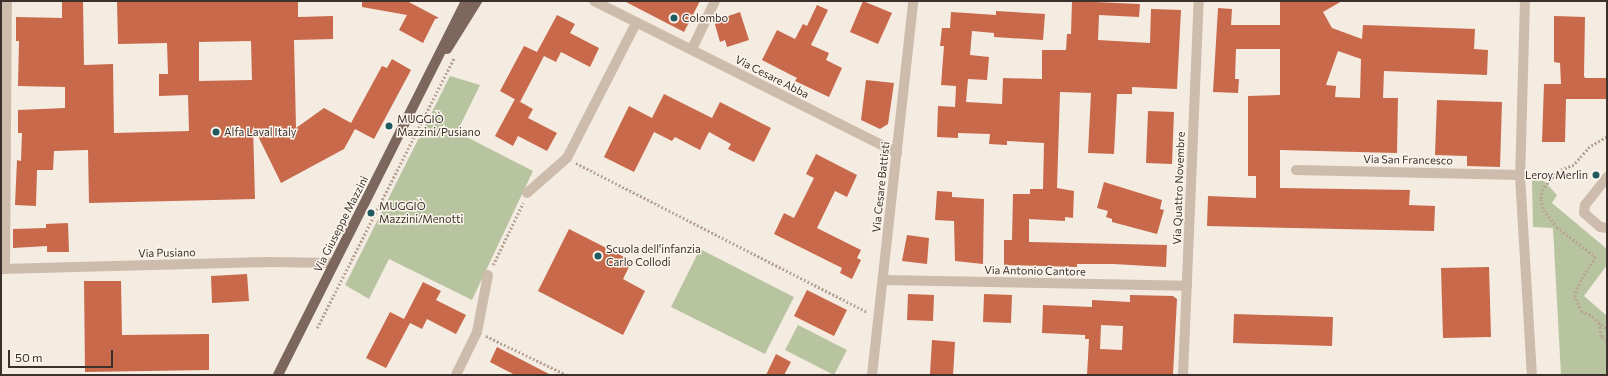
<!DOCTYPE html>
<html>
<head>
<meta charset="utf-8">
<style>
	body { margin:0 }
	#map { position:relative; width:1608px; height:376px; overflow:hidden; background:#f4ebe1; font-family:Commissioner,sans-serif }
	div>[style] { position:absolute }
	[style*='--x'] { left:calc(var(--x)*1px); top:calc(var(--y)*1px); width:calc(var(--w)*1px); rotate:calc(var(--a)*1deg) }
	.green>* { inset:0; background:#b8c4a0 }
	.building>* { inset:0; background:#c8694b }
	.path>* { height:2.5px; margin-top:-1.25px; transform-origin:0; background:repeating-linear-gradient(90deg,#b9a596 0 2px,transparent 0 4px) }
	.minor>* { height:10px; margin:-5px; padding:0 5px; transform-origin:5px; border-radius:5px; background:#cdbbac }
	.major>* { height:10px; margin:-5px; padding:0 5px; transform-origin:5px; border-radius:5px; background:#7d675c }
	.dots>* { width:11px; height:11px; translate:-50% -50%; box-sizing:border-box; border:2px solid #fbf5ee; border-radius:50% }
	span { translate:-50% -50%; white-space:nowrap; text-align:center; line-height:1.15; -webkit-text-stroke:3px #fbf5ee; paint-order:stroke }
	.poi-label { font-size:11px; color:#3b302b }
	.left { translate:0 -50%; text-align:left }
	.right { translate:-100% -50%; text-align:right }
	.street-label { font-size:11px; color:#3b302b }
	.frame { position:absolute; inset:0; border:2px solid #3b302b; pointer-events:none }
	.scale { position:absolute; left:8px; top:350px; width:105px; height:18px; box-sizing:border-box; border:2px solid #3b302b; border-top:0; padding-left:5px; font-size:12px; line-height:14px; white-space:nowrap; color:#3b302b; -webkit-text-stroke:3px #fbf5ee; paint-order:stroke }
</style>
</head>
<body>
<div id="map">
	<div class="green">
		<div style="clip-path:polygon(450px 76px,480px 85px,457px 132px,533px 171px,472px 300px,389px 259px,369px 299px,345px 285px)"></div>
		<div style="clip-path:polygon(1532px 180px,1544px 181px,1557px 195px,1552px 203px,1607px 249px,1607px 265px,1584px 296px,1607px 316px,1607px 375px,1561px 375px,1553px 228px,1533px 227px)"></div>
		<div style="clip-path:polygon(700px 249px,794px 297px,765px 354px,671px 307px)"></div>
		<div style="clip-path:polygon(798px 325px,847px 350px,834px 375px,785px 350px)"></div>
	</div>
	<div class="building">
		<div style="clip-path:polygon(evenodd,62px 1px,83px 1px,84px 65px,113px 64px,114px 133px,189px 131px,188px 95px,159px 96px,159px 74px,168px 74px,167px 43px,118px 44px,117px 1px,298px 1px,298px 17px,333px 16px,333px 39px,294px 40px,296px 128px,324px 108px,351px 123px,382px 66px,387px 68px,392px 59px,411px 70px,374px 139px,355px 129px,344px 149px,281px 183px,253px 126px,255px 199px,89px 203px,88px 150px,54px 151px,53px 170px,37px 170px,36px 206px,15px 205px,17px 160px,21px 161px,22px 133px,18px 133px,18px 110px,65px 108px,65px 87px,18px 86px,19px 41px,16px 41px,16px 17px,62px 18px,62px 1px,251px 41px,252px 80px,199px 81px,199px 42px,251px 41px)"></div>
		<div style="clip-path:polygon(362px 1px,407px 1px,439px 18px,435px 19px,423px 43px,399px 30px,407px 15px,362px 7px)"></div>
		<div style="clip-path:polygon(624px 1px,700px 1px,684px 32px)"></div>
		<div style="clip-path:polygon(863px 1px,892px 13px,878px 44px,850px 32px)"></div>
		<div style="clip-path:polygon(1072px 1px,1140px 4px,1139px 17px,1099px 15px,1098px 40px,1150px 43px,1151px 9px,1181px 10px,1177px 89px,1132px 87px,1132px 94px,1117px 94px,1114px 154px,1088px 153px,1091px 93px,1060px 92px,1057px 188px,1074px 191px,1073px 218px,1065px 217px,1065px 221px,1029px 219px,1029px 242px,1167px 245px,1166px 267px,1113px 264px,1077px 264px,1077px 267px,1004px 265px,1004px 240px,1012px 240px,1013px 194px,1030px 194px,1030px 189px,1043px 189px,1044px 143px,1007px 141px,1007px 145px,989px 144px,990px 134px,958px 133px,958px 138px,937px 137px,938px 106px,955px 107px,956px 86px,941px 85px,944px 46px,940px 46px,942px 28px,950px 28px,951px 12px,996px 15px,996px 11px,1045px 14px,1043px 40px,994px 37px,994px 33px,972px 31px,970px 55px,989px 57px,987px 80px,968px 79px,966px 102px,1002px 104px,1003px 78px,1042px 79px,1042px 50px,1066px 50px,1067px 34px,1071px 34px)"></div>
		<div style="clip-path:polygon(evenodd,1280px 1px,1342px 1px,1323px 12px,1332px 28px,1362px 39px,1363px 25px,1475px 29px,1474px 49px,1488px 50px,1487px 75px,1384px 71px,1383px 98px,1398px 98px,1397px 153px,1280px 150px,1280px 188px,1410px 190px,1409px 205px,1435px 206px,1434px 231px,1207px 226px,1208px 196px,1256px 198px,1256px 176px,1248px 176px,1248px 96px,1280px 95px,1280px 49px,1236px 49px,1235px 79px,1239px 79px,1238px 93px,1213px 92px,1218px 8px,1232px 9px,1231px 25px,1280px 25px,1280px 1px,1338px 51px,1361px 59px,1360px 98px,1335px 97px,1336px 86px,1326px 85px,1338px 51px)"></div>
		<div style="clip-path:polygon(817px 5px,828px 10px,811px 45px,829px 53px,826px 60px,842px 68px,829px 97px,795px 81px,797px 78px,762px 60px,777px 30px,795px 39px,803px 24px,807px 26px)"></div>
		<div style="clip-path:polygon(740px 12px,749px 40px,727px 47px,725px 40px,720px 42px,714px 21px)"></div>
		<div style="clip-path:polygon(557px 15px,575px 24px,570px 33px,599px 48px,590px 67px,561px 52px,556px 62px,544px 56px,520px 102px,500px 91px,524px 46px,537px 52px)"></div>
		<div style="clip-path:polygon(1554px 16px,1585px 17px,1584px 76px,1585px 78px,1607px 78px,1607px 99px,1566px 99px,1565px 142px,1542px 142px,1544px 84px,1561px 84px,1560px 63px,1554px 62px)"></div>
		<div style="clip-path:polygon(866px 80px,894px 83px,888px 124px,880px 129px,861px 120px)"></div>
		<div style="clip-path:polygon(664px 94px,712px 118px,720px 102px,771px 128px,754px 162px,728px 149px,731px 144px,709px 132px,700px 150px,675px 137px,672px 141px,654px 132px,634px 172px,604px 157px,629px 106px,652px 118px)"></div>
		<div style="clip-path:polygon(515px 99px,533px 109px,528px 118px,557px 133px,547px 151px,518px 136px,513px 146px,495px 136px)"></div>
		<div style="clip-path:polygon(1437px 100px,1502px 102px,1500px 167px,1467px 166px,1467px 156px,1435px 155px)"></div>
		<div style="clip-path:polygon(1148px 111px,1174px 112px,1172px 164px,1146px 163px)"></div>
		<div style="clip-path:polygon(816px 154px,857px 175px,847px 197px,835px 191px,817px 228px,861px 250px,857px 258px,861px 260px,852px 279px,840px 273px,842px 268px,774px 234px,784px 213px,794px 218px,814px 178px,806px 174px)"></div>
		<div style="clip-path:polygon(1104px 182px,1162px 200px,1160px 209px,1164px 210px,1157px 234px,1112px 222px,1112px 219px,1106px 217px,1108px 211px,1097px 208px)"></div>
		<div style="clip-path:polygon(937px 191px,952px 192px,952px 197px,984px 199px,983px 264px,955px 261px,954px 221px,935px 220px)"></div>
		<div style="clip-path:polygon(68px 223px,69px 252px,47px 252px,47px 246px,13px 248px,13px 229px,46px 228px,46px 224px)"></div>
		<div style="clip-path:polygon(569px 229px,632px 261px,623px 279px,645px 291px,623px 335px,538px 291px)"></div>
		<div style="clip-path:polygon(907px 235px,929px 238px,927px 264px,902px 261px)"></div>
		<div style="clip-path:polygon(1489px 267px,1491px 337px,1443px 338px,1441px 268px)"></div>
		<div style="clip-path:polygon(247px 274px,249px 301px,212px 303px,211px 276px)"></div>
		<div style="clip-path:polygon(84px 281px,121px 281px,122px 335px,209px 334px,209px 370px,85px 372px)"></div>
		<div style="clip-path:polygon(423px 282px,441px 291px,436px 300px,466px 315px,456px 334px,427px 319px,422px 329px,410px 323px,386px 368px,366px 358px,390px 312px,404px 319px)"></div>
		<div style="clip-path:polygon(807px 290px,847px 310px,834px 336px,794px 316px)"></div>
		<div style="clip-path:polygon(908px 294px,934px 295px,933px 321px,907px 320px)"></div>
		<div style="clip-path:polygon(984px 294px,1012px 295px,1011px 323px,983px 322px)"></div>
		<div style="clip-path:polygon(evenodd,1130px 295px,1173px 296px,1177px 299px,1173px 375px,1087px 375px,1089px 339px,1085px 339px,1085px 335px,1042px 333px,1043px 305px,1092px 307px,1092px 300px,1130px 302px,1130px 295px,1101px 325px,1123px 326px,1122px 350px,1100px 349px,1101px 325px)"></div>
		<div style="clip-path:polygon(1234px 314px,1333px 317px,1332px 346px,1233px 343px)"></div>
		<div style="clip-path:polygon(932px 340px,955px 342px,953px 375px,930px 374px)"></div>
		<div style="clip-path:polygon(497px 347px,551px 375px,515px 375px,490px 362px)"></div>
		<div style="clip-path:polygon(776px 354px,791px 362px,784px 375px,766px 375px)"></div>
	</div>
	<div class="path">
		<div style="--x:1607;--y:137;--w:20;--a:150"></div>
		<div style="--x:1590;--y:147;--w:24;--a:132"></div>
		<div style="--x:1574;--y:165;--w:16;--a:158"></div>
		<div style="--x:1559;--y:171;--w:24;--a:132"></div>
		<div style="--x:1543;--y:189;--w:10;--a:101"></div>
		<div style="--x:1541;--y:199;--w:11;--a:75"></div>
		<div style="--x:1544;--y:210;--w:21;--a:53"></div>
		<div style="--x:1557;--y:227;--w:49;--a:37.6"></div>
		<div style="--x:1596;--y:257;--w:27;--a:123"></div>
		<div style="--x:1581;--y:280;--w:16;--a:112"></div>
		<div style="--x:1575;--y:295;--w:17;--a:69"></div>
		<div style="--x:1581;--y:311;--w:9;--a:21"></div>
		<div style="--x:1589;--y:314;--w:23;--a:40"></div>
		<div style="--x:576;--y:163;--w:327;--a:27.1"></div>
		<div style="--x:493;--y:265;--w:69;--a:-64.2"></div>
		<div style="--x:1599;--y:323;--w:14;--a:78"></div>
		<div style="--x:1602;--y:337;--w:6;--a:31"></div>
		<div style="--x:317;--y:328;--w:303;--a:-63.1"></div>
		<div style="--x:486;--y:336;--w:90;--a:25.7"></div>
	</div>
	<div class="minor">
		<div style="--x:594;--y:1;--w:339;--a:26.6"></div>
		<div style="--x:1525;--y:1;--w:174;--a:91.6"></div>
		<div style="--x:1520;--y:175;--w:200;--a:86.6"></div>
		<div style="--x:692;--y:49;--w:53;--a:-64.4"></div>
		<div style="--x:1296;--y:170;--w:224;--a:1.3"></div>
		<div style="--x:1607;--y:177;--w:36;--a:128"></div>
		<div style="--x:1585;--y:205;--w:8;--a:97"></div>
		<div style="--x:1584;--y:213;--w:21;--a:41"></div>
		<div style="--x:1600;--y:227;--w:7;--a:8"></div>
		<div style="--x:527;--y:193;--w:53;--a:-41.2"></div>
		<div style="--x:567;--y:158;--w:152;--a:-62.9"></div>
		<div style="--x:1;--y:269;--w:269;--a:-1.5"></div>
		<div style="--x:270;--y:262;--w:64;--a:0.9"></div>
		<div style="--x:5;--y:269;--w:268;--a:-89.6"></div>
		<div style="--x:883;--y:280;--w:304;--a:1.1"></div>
		<div style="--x:456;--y:375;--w:48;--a:-64"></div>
		<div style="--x:477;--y:332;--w:58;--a:-79.1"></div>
		<div style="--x:872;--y:375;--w:376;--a:-83.7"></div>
		<div style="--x:1183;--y:375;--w:374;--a:-87.6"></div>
	</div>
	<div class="major">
		<div style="--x:447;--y:49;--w:57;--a:-58"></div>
		<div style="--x:278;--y:375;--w:419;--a:-63.3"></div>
	</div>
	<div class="dots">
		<div style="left:674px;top:18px;background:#1f5a5e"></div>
		<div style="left:389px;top:126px;background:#1f5a5e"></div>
		<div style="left:216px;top:132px;background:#1f5a5e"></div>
		<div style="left:1596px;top:175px;background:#1f5a5e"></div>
		<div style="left:371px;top:213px;background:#1f5a5e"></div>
		<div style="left:598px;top:256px;background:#1f5a5e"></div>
	</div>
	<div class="poi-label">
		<span class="left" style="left:682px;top:18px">Colombo</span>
		<span class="left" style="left:397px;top:126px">MUGGIÒ<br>Mazzini/Pusiano</span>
		<span class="left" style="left:224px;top:132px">Alfa Laval Italy</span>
		<span class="right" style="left:1588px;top:175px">Leroy Merlin</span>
		<span class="left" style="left:379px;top:213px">MUGGIÒ<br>Mazzini/Menotti</span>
		<span class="left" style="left:606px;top:256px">Scuola dell'infanzia<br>Carlo Collodi</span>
	</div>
	<div class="street-label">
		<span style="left:772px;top:77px;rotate:27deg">Via Cesare Abba</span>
		<span style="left:1408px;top:160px;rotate:1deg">Via San Francesco</span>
		<span style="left:881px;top:187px;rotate:-84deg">Via Cesare Battisti</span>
		<span style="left:1179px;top:188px;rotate:-88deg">Via Quattro Novembre</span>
		<span style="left:341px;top:224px;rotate:-63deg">Via Giuseppe Mazzini</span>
		<span style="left:167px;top:253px;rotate:-1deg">Via Pusiano</span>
		<span style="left:1035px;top:271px;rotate:1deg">Via Antonio Cantore</span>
	</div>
	<div class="frame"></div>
	<div class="scale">50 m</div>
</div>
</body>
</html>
